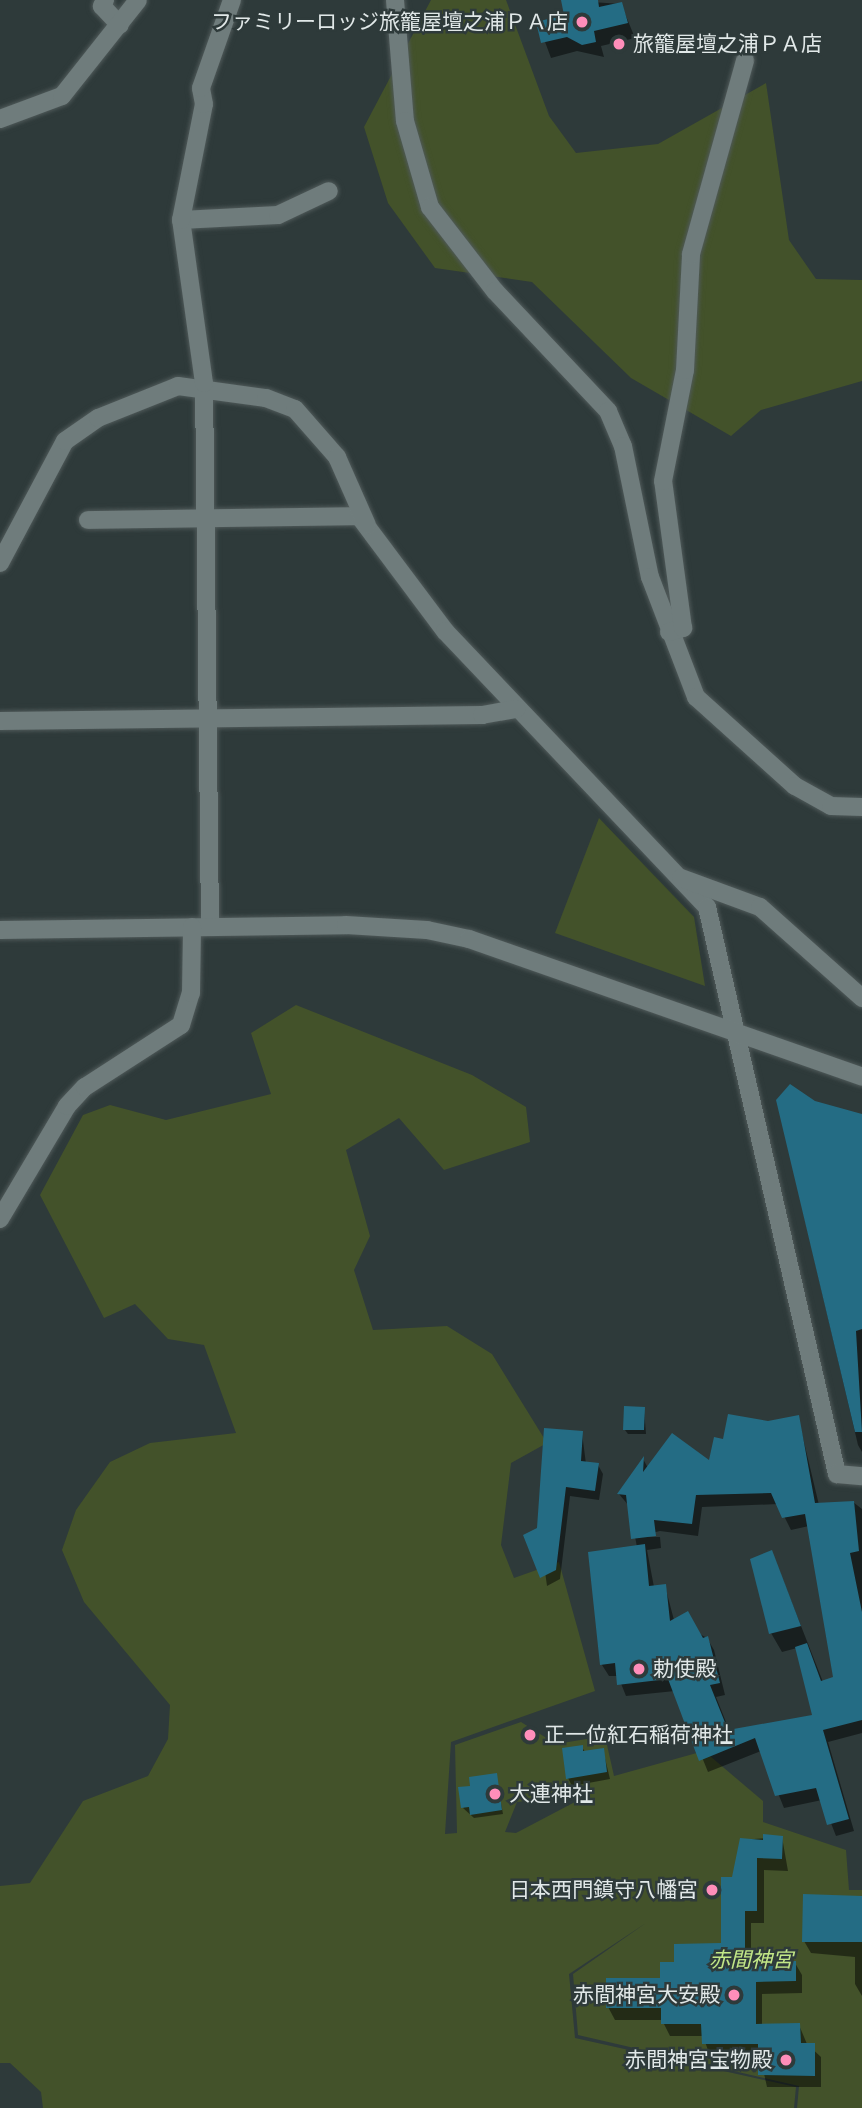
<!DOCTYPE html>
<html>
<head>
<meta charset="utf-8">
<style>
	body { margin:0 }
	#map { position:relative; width:862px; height:2108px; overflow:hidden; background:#2e3a3a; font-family:Bitter,"Noto Sans JP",serif }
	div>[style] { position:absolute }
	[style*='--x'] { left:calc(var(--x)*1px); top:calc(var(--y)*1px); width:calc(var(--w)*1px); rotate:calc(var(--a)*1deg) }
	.green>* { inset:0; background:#43522a }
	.shadow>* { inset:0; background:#0007 }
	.building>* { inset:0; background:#246c84 }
	.roads { filter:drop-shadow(0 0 2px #4f5959) drop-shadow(0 0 2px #4f5959) }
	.minor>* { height:18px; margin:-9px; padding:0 9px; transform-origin:9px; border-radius:9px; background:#6f7c7c }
	.dots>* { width:19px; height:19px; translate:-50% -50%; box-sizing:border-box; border:4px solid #2e3a3a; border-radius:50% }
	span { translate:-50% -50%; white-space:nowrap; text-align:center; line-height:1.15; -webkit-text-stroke:5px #2e3a3a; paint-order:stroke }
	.poi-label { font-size:21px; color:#e1e8e8 }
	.right { translate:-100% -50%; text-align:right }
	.left { translate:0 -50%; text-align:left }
	.park-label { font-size:21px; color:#c2e787; font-style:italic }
</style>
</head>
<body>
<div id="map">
	<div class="green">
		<div style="clip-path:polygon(431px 0,506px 0,549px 116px,576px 153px,658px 144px,766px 83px,789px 240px,816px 279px,862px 280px,862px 381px,761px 410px,731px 436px,631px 378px,532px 282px,435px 268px,388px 203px,364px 127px)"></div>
		<div style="clip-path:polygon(599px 818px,694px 917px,705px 986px,555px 933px)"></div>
		<div style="clip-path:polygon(evenodd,296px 1005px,472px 1075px,526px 1107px,530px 1142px,444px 1170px,399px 1118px,346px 1150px,370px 1236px,354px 1270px,373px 1330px,447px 1326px,492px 1354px,547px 1443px,511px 1463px,501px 1545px,514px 1578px,559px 1562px,595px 1691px,451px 1742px,445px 1834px,457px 1833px,455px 1745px,521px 1722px,556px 1744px,605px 1736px,614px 1776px,704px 1751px,763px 1801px,763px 1822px,846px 1850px,849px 1890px,862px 1890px,862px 2108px,797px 2108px,799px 2086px,578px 2035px,573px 1974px,646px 1923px,569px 1974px,575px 2038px,796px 2087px,794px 2108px,43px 2108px,41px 2092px,10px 2063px,0 2063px,0 1886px,30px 1883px,83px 1801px,148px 1776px,168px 1739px,170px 1705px,84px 1602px,62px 1550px,76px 1510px,110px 1462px,150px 1443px,236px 1433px,204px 1345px,168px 1339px,135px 1304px,104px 1318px,40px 1195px,83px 1115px,110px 1105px,166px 1120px,271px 1094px,251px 1033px,296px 1005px,592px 1793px,516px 1833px,505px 1832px,517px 1802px,592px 1793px)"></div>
	</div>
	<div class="shadow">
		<div style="clip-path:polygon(563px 0,621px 4px,635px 38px,601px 46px,604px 57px,577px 51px,551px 58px,538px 23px,566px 16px)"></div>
		<div style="clip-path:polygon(777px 1100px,862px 1115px,862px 1452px,858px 1445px)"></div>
		<div style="clip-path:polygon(644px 1408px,646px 1434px,628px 1434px,625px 1430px)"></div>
		<div style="clip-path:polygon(evenodd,798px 1417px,819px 1505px,853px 1502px,862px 1509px,862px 1733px,828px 1742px,854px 1831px,836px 1836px,822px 1800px,784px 1808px,761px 1751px,708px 1772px,675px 1691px,626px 1696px,618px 1676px,609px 1676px,602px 1665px,637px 1547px,629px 1506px,619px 1494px,643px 1459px,648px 1468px,710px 1463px,725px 1441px,798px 1417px,778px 1504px,791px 1530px,809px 1526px,835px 1678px,823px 1682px,772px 1552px,771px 1633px,782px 1652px,797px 1648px,814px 1716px,730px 1732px,716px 1697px,725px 1695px,714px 1650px,707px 1638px,674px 1620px,665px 1586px,654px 1587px,647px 1550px,661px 1548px,660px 1537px,635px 1537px,660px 1531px,698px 1536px,702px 1507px,778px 1504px)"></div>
		<div style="clip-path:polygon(582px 1433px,586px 1464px,598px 1465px,603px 1474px,599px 1500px,570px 1496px,560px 1579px,547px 1586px,539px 1529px)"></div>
		<div style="clip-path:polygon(582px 1747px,585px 1752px,603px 1750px,610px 1779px,572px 1786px,568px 1778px)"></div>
		<div style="clip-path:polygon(496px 1775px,503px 1814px,474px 1818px,463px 1808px)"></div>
		<div style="clip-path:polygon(782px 1837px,788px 1871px,764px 1870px,764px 1923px,751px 1923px,751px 1962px,795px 1963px,802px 1975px,802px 1993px,762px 1994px,762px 2025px,799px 2025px,807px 2044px,821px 2057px,821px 2087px,767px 2087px,760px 2056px,710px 2056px,703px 2036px,670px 2036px,662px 2020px,615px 2020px,608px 2007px,662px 1980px,675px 1963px,723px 1945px,741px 1840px)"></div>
		<div style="clip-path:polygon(804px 1896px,862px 1896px,862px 1996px,855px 1984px,855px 1957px,811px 1953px,804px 1941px)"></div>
	</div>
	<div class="building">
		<div style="clip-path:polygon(561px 0,598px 0,599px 7px,622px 2px,628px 23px,594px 31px,596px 42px,582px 45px,567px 37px,541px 43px,536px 22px,564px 15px)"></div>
		<div style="clip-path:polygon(790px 1084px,815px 1101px,862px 1114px,862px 1329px,856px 1331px,862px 1432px,855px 1432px,776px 1100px)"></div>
		<div style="clip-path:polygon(624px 1406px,645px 1407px,644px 1430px,623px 1430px)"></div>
		<div style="clip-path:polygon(728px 1414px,768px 1421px,799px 1415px,815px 1503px,854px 1501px,859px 1551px,850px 1553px,862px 1612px,862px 1720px,823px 1730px,849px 1819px,827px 1825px,816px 1788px,775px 1796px,755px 1738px,699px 1761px,668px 1679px,617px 1685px,615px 1663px,600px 1665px,588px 1552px,645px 1544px,649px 1586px,666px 1584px,670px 1621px,688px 1611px,703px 1638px,708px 1636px,720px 1683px,710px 1685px,728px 1730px,812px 1715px,795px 1647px,807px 1643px,821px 1681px,833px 1677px,805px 1514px,782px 1518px,771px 1493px,696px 1495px,692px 1524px,654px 1520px,656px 1536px,631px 1539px,626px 1495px,617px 1494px,644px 1456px,643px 1472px,672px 1433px,709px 1460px,714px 1437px,723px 1439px)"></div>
		<div style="clip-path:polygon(544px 1428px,583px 1431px,581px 1461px,599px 1463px,595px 1491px,566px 1487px,556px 1570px,540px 1578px,523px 1535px,537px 1528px)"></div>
		<div style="clip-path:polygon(772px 1550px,801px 1626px,769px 1634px,750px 1559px)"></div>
		<div style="clip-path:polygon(583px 1745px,583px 1751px,604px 1748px,607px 1772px,566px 1779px,562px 1748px)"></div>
		<div style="clip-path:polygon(497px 1773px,502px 1810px,470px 1815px,469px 1807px,461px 1808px,458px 1787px,470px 1786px,469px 1777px)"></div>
		<div style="clip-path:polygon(763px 1834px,783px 1836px,782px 1859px,757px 1858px,757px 1911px,745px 1911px,745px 1961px,796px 1961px,796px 1981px,756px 1982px,756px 2024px,800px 2023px,801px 2043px,815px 2043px,815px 2076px,758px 2075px,758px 2044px,702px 2044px,701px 2024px,661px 2024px,661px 2008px,606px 2008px,606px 1978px,660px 1978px,660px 1962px,674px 1962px,674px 1944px,721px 1943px,721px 1877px,732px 1877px,740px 1838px,763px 1840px)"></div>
		<div style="clip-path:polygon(803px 1894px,862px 1896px,862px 1942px,802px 1942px)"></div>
	</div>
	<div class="roads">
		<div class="minor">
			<div style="--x:105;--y:0;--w:7;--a:117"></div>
			<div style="--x:102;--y:6;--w:26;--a:47"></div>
			<div style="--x:395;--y:0;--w:121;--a:85.3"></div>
			<div style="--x:405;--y:121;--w:90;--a:73.8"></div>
			<div style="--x:430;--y:207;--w:106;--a:52.3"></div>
			<div style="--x:495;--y:291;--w:165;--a:46.7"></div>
			<div style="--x:608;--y:411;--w:38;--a:67"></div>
			<div style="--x:623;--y:446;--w:134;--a:78.4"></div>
			<div style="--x:650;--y:577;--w:129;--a:69"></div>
			<div style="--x:696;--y:697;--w:133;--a:42"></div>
			<div style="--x:795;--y:786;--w:41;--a:29.1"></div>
			<div style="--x:831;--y:806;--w:31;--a:2"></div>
			<div style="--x:0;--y:119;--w:66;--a:-20.4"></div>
			<div style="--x:62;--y:96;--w:122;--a:-51.6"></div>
			<div style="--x:181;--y:220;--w:97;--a:-3"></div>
			<div style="--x:278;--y:215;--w:56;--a:-25.2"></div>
			<div style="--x:88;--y:520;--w:271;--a:-0.8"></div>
			<div style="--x:359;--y:516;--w:144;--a:53.2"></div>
			<div style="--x:445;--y:631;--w:381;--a:46.5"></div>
			<div style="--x:707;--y:907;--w:582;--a:77.09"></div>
			<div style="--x:837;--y:1474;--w:25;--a:5"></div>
			<div style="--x:0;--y:563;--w:138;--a:-62"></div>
			<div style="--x:65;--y:441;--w:40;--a:-34.9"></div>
			<div style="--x:98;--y:418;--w:86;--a:-21.8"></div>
			<div style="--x:178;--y:386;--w:89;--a:7.8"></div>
			<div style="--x:266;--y:398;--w:31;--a:21"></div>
			<div style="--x:295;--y:409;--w:64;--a:48.8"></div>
			<div style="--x:337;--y:457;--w:74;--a:66.2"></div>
			<div style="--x:669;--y:632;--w:15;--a:-16"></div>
			<div style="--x:683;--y:628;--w:148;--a:-97.7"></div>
			<div style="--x:663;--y:481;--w:113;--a:-78.8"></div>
			<div style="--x:685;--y:370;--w:116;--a:-87"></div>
			<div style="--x:691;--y:254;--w:201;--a:-74.4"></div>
			<div style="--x:0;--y:721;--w:482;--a:-0.7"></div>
			<div style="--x:482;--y:715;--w:35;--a:-10"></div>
			<div style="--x:681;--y:878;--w:84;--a:20.2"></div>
			<div style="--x:760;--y:907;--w:137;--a:41.7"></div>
			<div style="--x:210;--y:927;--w:544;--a:-90.63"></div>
			<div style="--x:204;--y:383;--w:165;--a:-98"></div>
			<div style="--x:181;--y:220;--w:118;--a:-78.8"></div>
			<div style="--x:204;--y:104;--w:16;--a:-101"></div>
			<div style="--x:201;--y:88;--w:93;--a:-70.6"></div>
			<div style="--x:0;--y:930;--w:346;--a:-0.8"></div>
			<div style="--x:346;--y:925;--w:81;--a:3.5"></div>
			<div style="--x:427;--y:930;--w:43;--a:12.1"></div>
			<div style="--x:469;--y:939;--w:417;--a:19.3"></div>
			<div style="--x:0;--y:1219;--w:131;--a:-59.3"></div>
			<div style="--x:67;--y:1106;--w:26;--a:-47"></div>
			<div style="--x:85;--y:1087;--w:114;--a:-32.9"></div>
			<div style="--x:181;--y:1025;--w:34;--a:-73"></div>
			<div style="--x:191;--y:993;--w:66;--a:-89.1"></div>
		</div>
	</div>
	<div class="dots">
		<div style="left:582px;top:22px;background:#ff8eba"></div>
		<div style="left:619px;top:44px;background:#ff8eba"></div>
		<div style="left:639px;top:1669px;background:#ff8eba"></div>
		<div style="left:530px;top:1735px;background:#ff8eba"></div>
		<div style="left:495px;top:1794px;background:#ff8eba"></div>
		<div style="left:712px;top:1890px;background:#ff8eba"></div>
		<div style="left:734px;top:1995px;background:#ff8eba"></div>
		<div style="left:786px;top:2060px;background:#ff8eba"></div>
	</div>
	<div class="poi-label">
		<span class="right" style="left:568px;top:22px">ファミリーロッジ旅籠屋壇之浦ＰＡ店</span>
		<span class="left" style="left:633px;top:44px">旅籠屋壇之浦ＰＡ店</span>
		<span class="left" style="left:653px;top:1669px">勅使殿</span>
		<span class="left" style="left:544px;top:1735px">正一位紅石稲荷神社</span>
		<span class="left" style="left:509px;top:1794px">大連神社</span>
		<span class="right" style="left:698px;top:1890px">日本西門鎮守八幡宮</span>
		<span class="right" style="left:720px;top:1995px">赤間神宮大安殿</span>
		<span class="right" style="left:772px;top:2060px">赤間神宮宝物殿</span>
	</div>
	<div class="park-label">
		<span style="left:751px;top:1960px">赤間神宮</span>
	</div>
</div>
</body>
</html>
